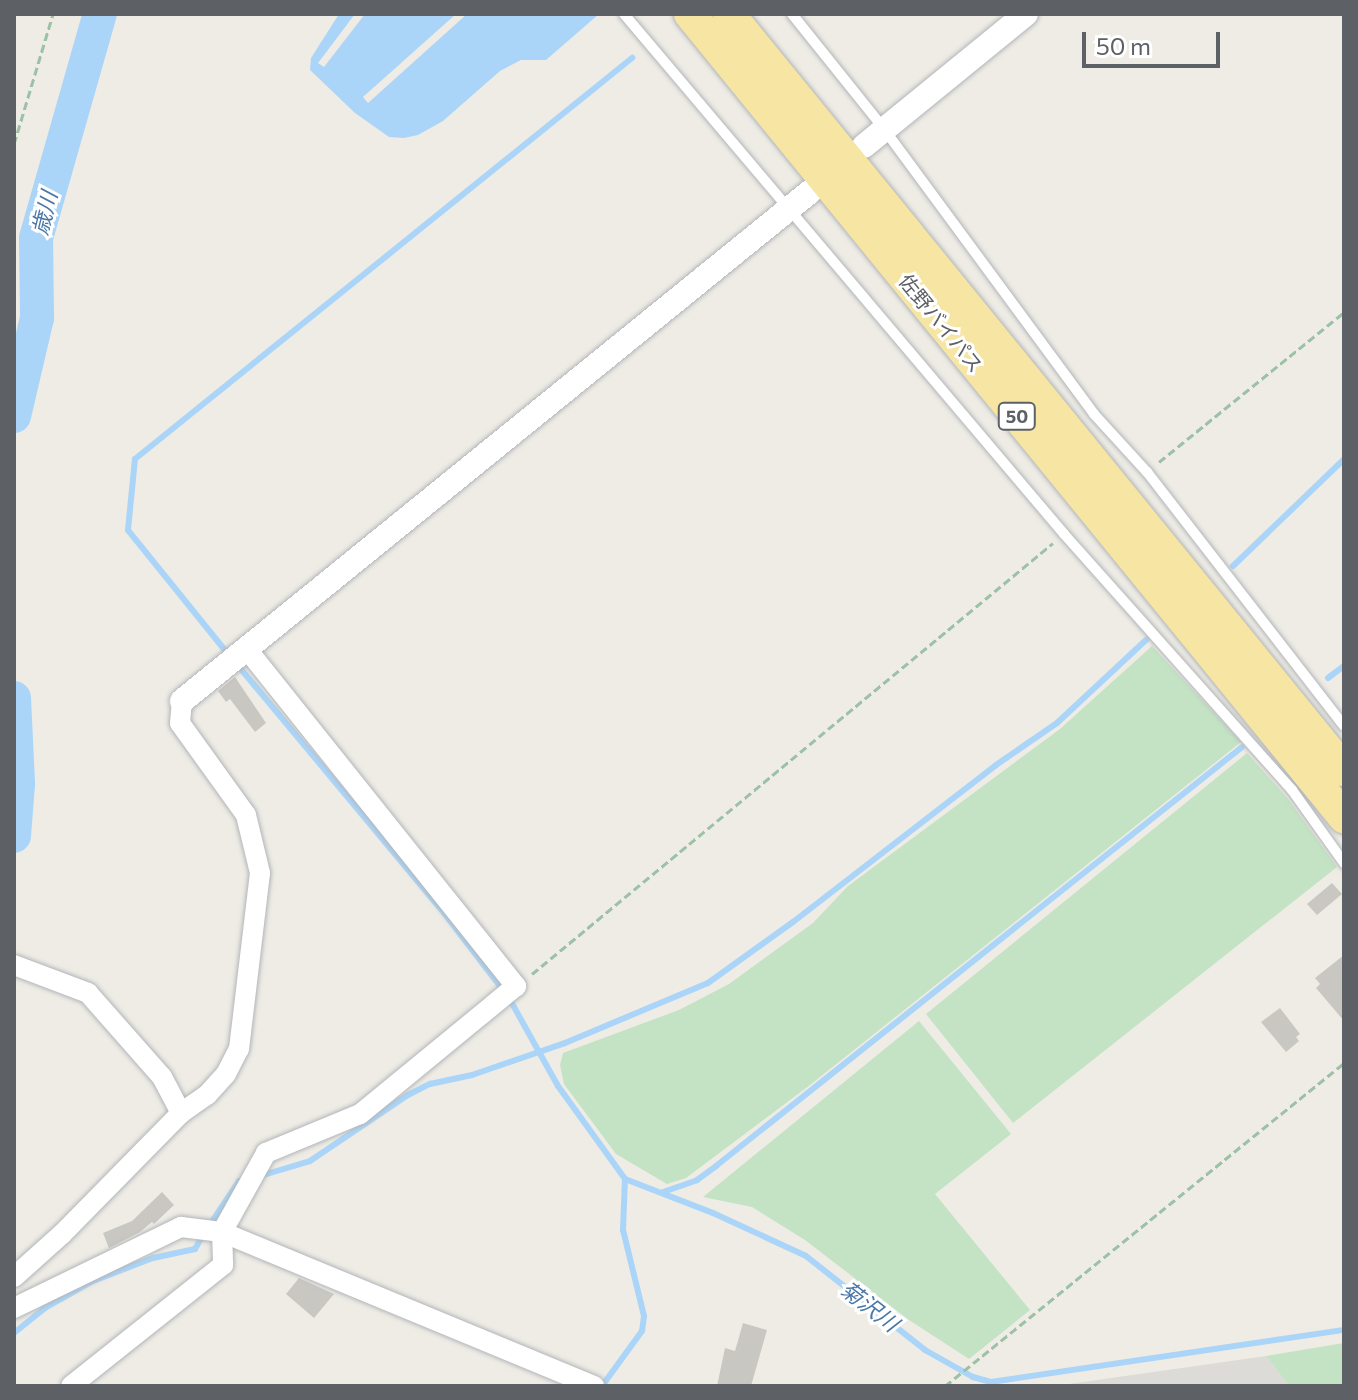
<!DOCTYPE html>
<html>
<head>
<meta charset="utf-8">
<style>
	body { margin:0 }
	#map { position:relative; width:1358px; height:1400px; overflow:hidden; background:#eeece5; font-family:Commissioner,"Noto Sans JP",sans-serif }
	div>[style] { position:absolute }
	[style*='--x'] { left:calc(var(--x)*1px); top:calc(var(--y)*1px); width:calc(var(--w)*1px); rotate:calc(var(--a)*1deg) }
	.industrial>* { inset:0; background:#dddbd7 }
	.green>* { inset:0; background:#c4e3c4 }
	.water>* { inset:0; background:#abd5f8 }
	.pier>* { inset:0; background:#eeece5 }
	.stream>* { height:6px; margin:-3px; padding:0 3px; transform-origin:3px; border-radius:3px; background:#abd5f8 }
	.river>* { height:34px; margin:-17px; padding:0 17px; transform-origin:17px; border-radius:17px; background:#abd5f8 }
	.building>* { inset:0; background:#c9c7c2 }
	.path>* { height:3px; margin-top:-1.5px; transform-origin:0; background:repeating-linear-gradient(90deg,#9cc1a7 0 8px,transparent 0 12px) }
	.roads { filter:drop-shadow(0 0 2px #b2b5b9) drop-shadow(0 0 2px #b2b5b9) }
	.service>* { height:10px; margin:-5px; padding:0 5px; transform-origin:5px; border-radius:5px; background:#fff }
	.minor>* { height:20px; margin:-10px; padding:0 10px; transform-origin:10px; border-radius:10px; background:#fff }
	.tertiary>* { height:24px; margin:-12px; padding:0 12px; transform-origin:12px; border-radius:12px; background:#fff }
	.trunk>* { height:32px; margin:-16px; padding:0 16px; transform-origin:16px; border-radius:16px; background:#f6e5a3 }
	span { translate:-50% -50%; white-space:nowrap; text-align:center; line-height:1.15; -webkit-text-stroke:6px #fff; paint-order:stroke }
	.shield-label span { padding:2px 6px; background:#fff; border:2px solid; border-radius:6px; -webkit-text-stroke-width:0 }
	.shield-label { font-size:18px; color:#5d6064; font-weight:700 }
	.street-label { font-size:20px; color:#5d6064 }
	.water-label { font-size:22px; color:#4977a9; font-style:italic }
	.frame { position:absolute; inset:0; border:16px solid #5d6064; pointer-events:none }
	.scale { position:absolute; left:1082px; top:32px; width:138px; height:36px; box-sizing:border-box; border:4px solid #5d6064; border-top:0; padding-left:10px; font-size:24px; line-height:28px; white-space:nowrap; color:#5d6064; -webkit-text-stroke:6px #fff; paint-order:stroke }
</style>
</head>
<body>
<div id="map">
	<div class="industrial">
		<div style="clip-path:polygon(1266px 1356px,1289px 1386px,1055px 1386px)"></div>
	</div>
	<div class="green">
		<div style="clip-path:polygon(1152px 646px,1241px 742px,810px 1085px,686px 1178px,667px 1184px,616px 1154px,564px 1084px,560px 1065px,563px 1053px,679px 1010px,729px 984px,813px 923px,848px 886px,1060px 729px)"></div>
		<div style="clip-path:polygon(1247px 753px,1288px 799px,1337px 867px,1013px 1123px,926px 1014px)"></div>
		<div style="clip-path:polygon(919px 1021px,1011px 1134px,935px 1194px,1030px 1310px,969px 1359px,909px 1320px,805px 1240px,752px 1207px,703px 1197px)"></div>
		<div style="clip-path:polygon(1344px 1343px,1344px 1386px,1289px 1386px,1266px 1356px)"></div>
	</div>
	<div class="water">
		<div style="clip-path:polygon(339px 14px,599px 14px,546px 60px,521px 60px,500px 71px,443px 121px,418px 135px,404px 138px,389px 137px,355px 113px,310px 70px,311px 58px)"></div>
	</div>
	<div class="pier">
		<div style="clip-path:polygon(355px 14px,365px 14px,324px 67px,318px 63px)"></div>
		<div style="clip-path:polygon(456px 14px,467px 14px,368px 103px,363px 97px)"></div>
	</div>
	<div class="stream">
		<div style="--x:1233;--y:566;--w:154;--a:-43.9"></div>
		<div style="--x:228;--y:654;--w:159;--a:-128.9"></div>
		<div style="--x:128;--y:530;--w:71;--a:-84.4"></div>
		<div style="--x:135;--y:459;--w:639;--a:-38.9"></div>
		<div style="--x:235;--y:662;--w:327;--a:50.2"></div>
		<div style="--x:444;--y:913;--w:107;--a:52.6"></div>
		<div style="--x:509;--y:998;--w:101;--a:60.9"></div>
		<div style="--x:558;--y:1086;--w:115;--a:54.2"></div>
		<div style="--x:1328;--y:678;--w:20;--a:-37"></div>
		<div style="--x:260;--y:1176;--w:52;--a:-16.7"></div>
		<div style="--x:310;--y:1161;--w:118;--a:-34"></div>
		<div style="--x:408;--y:1095;--w:25;--a:-27"></div>
		<div style="--x:430;--y:1084;--w:43;--a:-12.1"></div>
		<div style="--x:472;--y:1075;--w:98;--a:-19"></div>
		<div style="--x:565;--y:1043;--w:155;--a:-22.8"></div>
		<div style="--x:708;--y:983;--w:105;--a:-35.7"></div>
		<div style="--x:793;--y:922;--w:257;--a:-37.7"></div>
		<div style="--x:996;--y:765;--w:74;--a:-34.5"></div>
		<div style="--x:1057;--y:723;--w:122;--a:-43"></div>
		<div style="--x:663;--y:1192;--w:36;--a:-19"></div>
		<div style="--x:697;--y:1180;--w:24;--a:-36"></div>
		<div style="--x:716;--y:1166;--w:672;--a:-38.54"></div>
		<div style="--x:209;--y:1226;--w:54;--a:-56.3"></div>
		<div style="--x:239;--y:1181;--w:7;--a:-16"></div>
		<div style="--x:14;--y:1333;--w:40;--a:-39"></div>
		<div style="--x:45;--y:1308;--w:55;--a:-29.4"></div>
		<div style="--x:93;--y:1281;--w:64;--a:-21"></div>
		<div style="--x:153;--y:1258;--w:43;--a:-12.1"></div>
		<div style="--x:195;--y:1249;--w:16;--a:-60"></div>
		<div style="--x:602;--y:1386;--w:68;--a:-54"></div>
		<div style="--x:642;--y:1331;--w:15;--a:-82"></div>
		<div style="--x:644;--y:1316;--w:89;--a:-103.7"></div>
		<div style="--x:623;--y:1230;--w:51;--a:-87.8"></div>
		<div style="--x:625;--y:1179;--w:94;--a:21.1"></div>
		<div style="--x:713;--y:1213;--w:102;--a:24.8"></div>
		<div style="--x:806;--y:1256;--w:152;--a:38.3"></div>
		<div style="--x:925;--y:1350;--w:55;--a:29.4"></div>
		<div style="--x:973;--y:1377;--w:19;--a:16"></div>
		<div style="--x:991;--y:1382;--w:357;--a:-8.4"></div>
	</div>
	<div class="river">
		<div style="--x:14;--y:416;--w:101;--a:-76.8"></div>
		<div style="--x:37;--y:318;--w:80;--a:-90.7"></div>
		<div style="--x:36;--y:238;--w:233;--a:-74.1"></div>
		<div style="--x:14;--y:698;--w:86;--a:87.3"></div>
		<div style="--x:18;--y:784;--w:52;--a:94.4"></div>
	</div>
	<div class="building">
		<div style="clip-path:polygon(235px 677px,266px 723px,255px 732px,230px 699px,226px 702px,218px 691px)"></div>
		<div style="clip-path:polygon(1332px 883px,1342px 894px,1317px 915px,1307px 904px)"></div>
		<div style="clip-path:polygon(1344px 955px,1344px 1021px,1316px 988px,1320px 984px,1315px 978px)"></div>
		<div style="clip-path:polygon(1280px 1008px,1300px 1034px,1296px 1037px,1299px 1041px,1286px 1052px,1261px 1022px)"></div>
		<div style="clip-path:polygon(162px 1192px,174px 1205px,154px 1224px,152px 1222px,140px 1232px,109px 1248px,103px 1233px,132px 1221px)"></div>
		<div style="clip-path:polygon(299px 1278px,334px 1294px,314px 1318px,286px 1294px)"></div>
		<div style="clip-path:polygon(743px 1323px,767px 1330px,751px 1386px,717px 1386px,725px 1348px,735px 1351px)"></div>
	</div>
	<div class="path">
		<div style="--x:14;--y:144;--w:136;--a:-73.3"></div>
		<div style="--x:1159;--y:462;--w:238;--a:-39"></div>
		<div style="--x:532;--y:974;--w:676;--a:-39.6"></div>
		<div style="--x:945;--y:1386;--w:513;--a:-38.99"></div>
	</div>
	<div class="roads">
		<div class="service">
			<div style="--x:624;--y:14;--w:681;--a:49.76"></div>
			<div style="--x:1064;--y:534;--w:343;--a:48.3"></div>
			<div style="--x:1292;--y:790;--w:90;--a:54.5"></div>
			<div style="--x:792;--y:14;--w:147;--a:51.3"></div>
			<div style="--x:884;--y:129;--w:354;--a:53.6"></div>
			<div style="--x:1094;--y:414;--w:79;--a:47.6"></div>
			<div style="--x:1147;--y:472;--w:321;--a:52.2"></div>
		</div>
		<div class="minor">
			<div style="--x:246;--y:648;--w:433;--a:51.4"></div>
			<div style="--x:516;--y:986;--w:202;--a:140.6"></div>
			<div style="--x:360;--y:1114;--w:102;--a:157.5"></div>
			<div style="--x:266;--y:1153;--w:90;--a:119.1"></div>
			<div style="--x:222;--y:1232;--w:403;--a:22.5"></div>
			<div style="--x:14;--y:965;--w:79;--a:20.7"></div>
			<div style="--x:88;--y:993;--w:112;--a:48.6"></div>
			<div style="--x:162;--y:1077;--w:41;--a:62.2"></div>
			<div style="--x:181;--y:1113;--w:170;--a:134.5"></div>
			<div style="--x:62;--y:1234;--w:64;--a:138.1"></div>
			<div style="--x:181;--y:1113;--w:32;--a:-35"></div>
			<div style="--x:207;--y:1095;--w:28;--a:-48"></div>
			<div style="--x:226;--y:1074;--w:28;--a:-63"></div>
			<div style="--x:239;--y:1049;--w:177;--a:-83.2"></div>
			<div style="--x:260;--y:873;--w:60;--a:-103.6"></div>
			<div style="--x:246;--y:815;--w:113;--a:-125.7"></div>
			<div style="--x:180;--y:723;--w:22;--a:-85"></div>
			<div style="--x:14;--y:1308;--w:186;--a:-25.9"></div>
			<div style="--x:181;--y:1227;--w:41;--a:7"></div>
			<div style="--x:222;--y:1232;--w:33;--a:88"></div>
			<div style="--x:223;--y:1265;--w:194;--a:141.5"></div>
		</div>
		<div class="tertiary">
			<div style="--x:864;--y:146;--w:209;--a:-39.2"></div>
			<div style="--x:182;--y:701;--w:810;--a:-39.04"></div>
		</div>
		<div class="trunk">
			<div style="--x:690;--y:14;--w:1036;--a:50.84"></div>
			<div style="--x:729;--y:14;--w:975;--a:50.87"></div>
		</div>
	</div>
	<div class="shield-label">
		<span style="left:1017px;top:416px">50</span>
	</div>
	<div class="street-label">
		<span style="left:941px;top:323px;rotate:51deg">佐野バイパス</span>
	</div>
	<div class="water-label">
		<span style="left:44px;top:213px;rotate:-76deg">歳川</span>
		<span style="left:870px;top:1306px;rotate:38deg">菊沢川</span>
	</div>
	<div class="frame"></div>
	<div class="scale">50 m</div>
</div>
</body>
</html>
